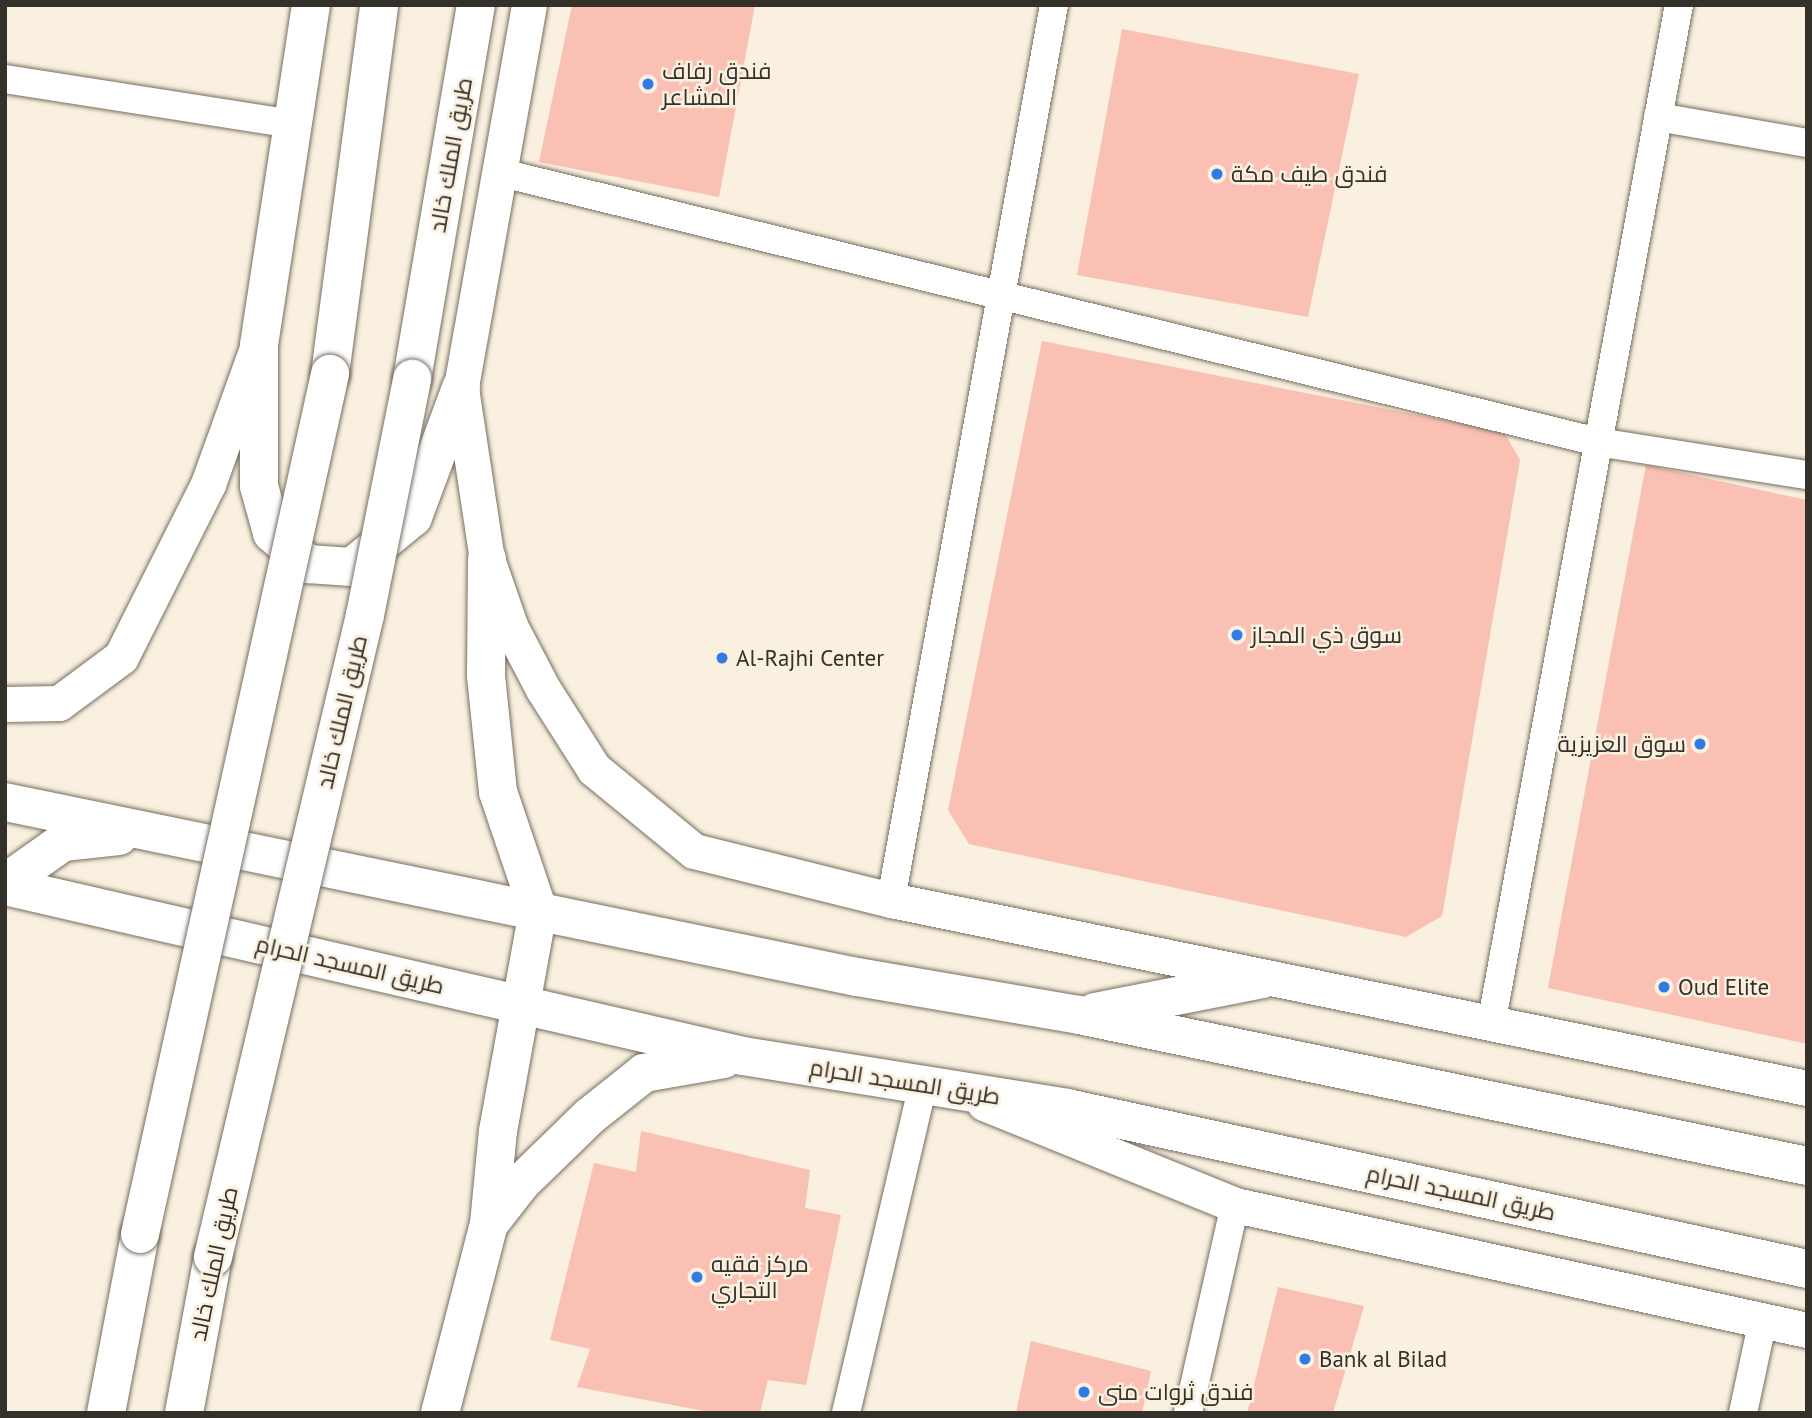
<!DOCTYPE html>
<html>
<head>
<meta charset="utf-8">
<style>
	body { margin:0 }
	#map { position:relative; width:1812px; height:1418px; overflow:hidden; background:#f9f0df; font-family:"PT Sans",Cairo,sans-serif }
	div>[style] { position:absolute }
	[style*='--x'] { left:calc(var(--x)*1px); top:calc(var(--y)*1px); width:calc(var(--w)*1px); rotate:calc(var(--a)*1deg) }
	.building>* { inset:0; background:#f9c0b3 }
	.roads { filter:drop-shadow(0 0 2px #766e60) drop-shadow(0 0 2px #766e60) }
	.minor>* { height:28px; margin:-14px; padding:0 14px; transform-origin:14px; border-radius:14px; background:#fff }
	.tertiary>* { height:35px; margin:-17.5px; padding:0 17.5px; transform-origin:17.5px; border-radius:17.5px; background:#fff }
	.primary>* { height:38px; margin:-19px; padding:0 19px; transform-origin:19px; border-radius:19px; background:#fff }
	.motorway>* { height:38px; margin:-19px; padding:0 19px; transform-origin:19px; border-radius:19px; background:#fff }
	.bridges { filter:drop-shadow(0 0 2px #766e60) drop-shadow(0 0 2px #766e60) }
	.motorway-bridge>* { height:38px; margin:-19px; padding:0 19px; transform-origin:19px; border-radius:19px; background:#fff }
	.dots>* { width:19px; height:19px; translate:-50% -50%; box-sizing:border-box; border:4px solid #f9f0df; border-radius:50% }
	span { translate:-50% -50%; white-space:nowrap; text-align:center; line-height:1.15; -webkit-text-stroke:5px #f9f0df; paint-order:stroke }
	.poi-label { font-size:23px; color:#34302a }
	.left { translate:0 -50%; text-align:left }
	.right { translate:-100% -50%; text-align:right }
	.street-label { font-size:23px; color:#34302a }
	.frame { position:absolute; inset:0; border:7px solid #34302a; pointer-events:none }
</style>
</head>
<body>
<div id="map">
	<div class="building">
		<div style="clip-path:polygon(572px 5px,755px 5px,719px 197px,539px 162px)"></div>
		<div style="clip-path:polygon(1122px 29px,1359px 74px,1308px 317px,1077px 275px)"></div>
		<div style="clip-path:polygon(1042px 341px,1504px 432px,1520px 460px,1442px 916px,1406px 937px,969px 844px,948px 810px)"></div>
		<div style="clip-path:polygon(1646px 465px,1807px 500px,1807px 1044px,1548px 988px)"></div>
		<div style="clip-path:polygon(641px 1131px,810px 1170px,805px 1208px,841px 1215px,806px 1385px,768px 1380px,760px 1413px,715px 1413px,577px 1387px,590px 1349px,550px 1340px,594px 1163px,636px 1172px)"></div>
		<div style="clip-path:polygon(1278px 1287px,1364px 1306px,1333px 1413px,1247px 1413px)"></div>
		<div style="clip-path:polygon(1031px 1341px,1151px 1371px,1142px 1413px,1016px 1413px)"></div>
	</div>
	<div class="roads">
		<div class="minor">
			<div style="--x:5;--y:79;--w:291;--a:8.9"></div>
			<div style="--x:1658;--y:117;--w:151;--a:9.9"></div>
			<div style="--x:498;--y:172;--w:1133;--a:13.79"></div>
			<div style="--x:1598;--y:442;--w:212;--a:9"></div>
			<div style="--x:891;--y:900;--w:910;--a:-79.68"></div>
			<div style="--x:1491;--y:1025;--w:1037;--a:-79.56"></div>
			<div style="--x:846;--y:1413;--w:337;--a:-76.8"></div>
			<div style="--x:1188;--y:1413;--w:213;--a:-77.3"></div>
			<div style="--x:1743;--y:1413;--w:95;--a:-77.9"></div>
		</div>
		<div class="tertiary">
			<div style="--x:529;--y:5;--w:389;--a:100.1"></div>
			<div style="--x:461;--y:388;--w:173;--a:81.4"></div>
			<div style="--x:487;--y:559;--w:73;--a:70.8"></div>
			<div style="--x:511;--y:628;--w:69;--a:62.3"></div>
			<div style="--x:543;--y:689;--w:95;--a:57.5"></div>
			<div style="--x:594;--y:769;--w:129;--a:39.4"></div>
			<div style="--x:694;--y:851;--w:203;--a:14"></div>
			<div style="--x:891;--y:900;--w:935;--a:11.6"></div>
			<div style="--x:5;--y:704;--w:54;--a:-1.1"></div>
			<div style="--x:59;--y:703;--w:77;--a:-36.6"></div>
			<div style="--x:121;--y:657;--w:194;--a:-63.3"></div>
			<div style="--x:208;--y:484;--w:141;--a:-70.2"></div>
			<div style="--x:984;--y:1103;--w:271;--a:22.1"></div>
			<div style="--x:1235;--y:1205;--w:585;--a:12.33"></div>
		</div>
		<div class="primary">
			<div style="--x:311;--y:5;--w:344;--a:98.7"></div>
			<div style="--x:259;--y:345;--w:141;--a:90"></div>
			<div style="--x:259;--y:486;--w:49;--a:74.5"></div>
			<div style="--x:272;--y:533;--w:48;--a:40.7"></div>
			<div style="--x:308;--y:564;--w:44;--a:3.9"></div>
			<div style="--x:352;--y:567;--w:79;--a:-39.3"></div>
			<div style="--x:413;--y:517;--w:138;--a:-69.6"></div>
			<div style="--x:5;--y:802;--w:870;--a:11.61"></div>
			<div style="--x:857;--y:977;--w:225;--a:9.7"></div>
			<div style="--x:1079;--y:1015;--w:743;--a:11.72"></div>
			<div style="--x:5;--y:883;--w:71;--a:-35.3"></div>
			<div style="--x:63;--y:842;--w:56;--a:-6.1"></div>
			<div style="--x:5;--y:886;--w:757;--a:12.97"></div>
			<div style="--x:743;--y:1056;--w:328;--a:9.1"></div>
			<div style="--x:1067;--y:1108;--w:757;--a:12.27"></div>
			<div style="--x:1095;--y:1012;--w:171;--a:-11.1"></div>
			<div style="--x:489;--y:1224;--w:52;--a:-52"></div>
			<div style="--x:521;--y:1183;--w:96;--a:-44.2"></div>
			<div style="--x:590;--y:1116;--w:69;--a:-38.5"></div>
			<div style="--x:644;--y:1073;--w:81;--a:-9.9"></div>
			<div style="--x:440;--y:1413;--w:195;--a:-75.5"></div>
			<div style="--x:489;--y:1224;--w:93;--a:-84.5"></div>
			<div style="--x:498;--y:1131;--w:225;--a:-79.7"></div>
			<div style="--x:538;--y:910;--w:125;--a:-108.7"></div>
			<div style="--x:498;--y:792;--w:118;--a:-95.9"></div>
			<div style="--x:486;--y:675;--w:116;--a:-89.5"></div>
		</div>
		<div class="motorway">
			<div style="--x:330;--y:374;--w:372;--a:-82.4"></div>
			<div style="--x:412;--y:379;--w:379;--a:-80.3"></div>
			<div style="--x:106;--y:1413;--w:182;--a:-79.2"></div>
			<div style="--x:184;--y:1413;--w:159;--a:-79.5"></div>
		</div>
	</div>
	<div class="bridges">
		<div class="motorway-bridge">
			<div style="--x:140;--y:1234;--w:881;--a:-77.54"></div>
			<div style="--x:213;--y:1257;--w:660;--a:-76.68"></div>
			<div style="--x:365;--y:615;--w:241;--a:-78.7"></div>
		</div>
	</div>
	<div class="dots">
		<div style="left:648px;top:84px;background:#2f7be7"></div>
		<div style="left:1217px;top:174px;background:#2f7be7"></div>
		<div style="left:1237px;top:635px;background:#2f7be7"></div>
		<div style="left:722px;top:658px;background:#2f7be7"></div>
		<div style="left:1700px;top:744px;background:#2f7be7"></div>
		<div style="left:1664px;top:987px;background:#2f7be7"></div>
		<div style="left:697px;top:1277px;background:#2f7be7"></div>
		<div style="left:1305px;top:1359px;background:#2f7be7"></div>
		<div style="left:1084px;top:1392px;background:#2f7be7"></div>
	</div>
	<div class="poi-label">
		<span class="left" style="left:662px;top:84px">فندق رفاف<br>المشاعر</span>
		<span class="left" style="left:1231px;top:174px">فندق طيف مكة</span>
		<span class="left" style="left:1251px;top:635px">سوق ذي المجاز</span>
		<span class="left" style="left:736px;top:658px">Al-Rajhi Center</span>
		<span class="right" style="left:1686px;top:744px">سوق العزيزية</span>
		<span class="left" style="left:1678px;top:987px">Oud Elite</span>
		<span class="left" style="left:711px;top:1277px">مركز فقيه<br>التجاري</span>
		<span class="left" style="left:1319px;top:1359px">Bank al Bilad</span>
		<span class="left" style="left:1098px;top:1392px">فندق ثروات منى</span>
	</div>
	<div class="street-label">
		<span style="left:451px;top:155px;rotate:-80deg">طريق الملك خالد</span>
		<span style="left:342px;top:712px;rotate:-77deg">طريق الملك خالد</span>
		<span style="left:350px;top:965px;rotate:13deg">طريق المسجد الحرام</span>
		<span style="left:905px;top:1082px;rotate:9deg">طريق المسجد الحرام</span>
		<span style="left:1461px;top:1193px;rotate:12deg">طريق المسجد الحرام</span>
		<span style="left:214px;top:1264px;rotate:-78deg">طريق الملك خالد</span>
	</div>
	<div class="frame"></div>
</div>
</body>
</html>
